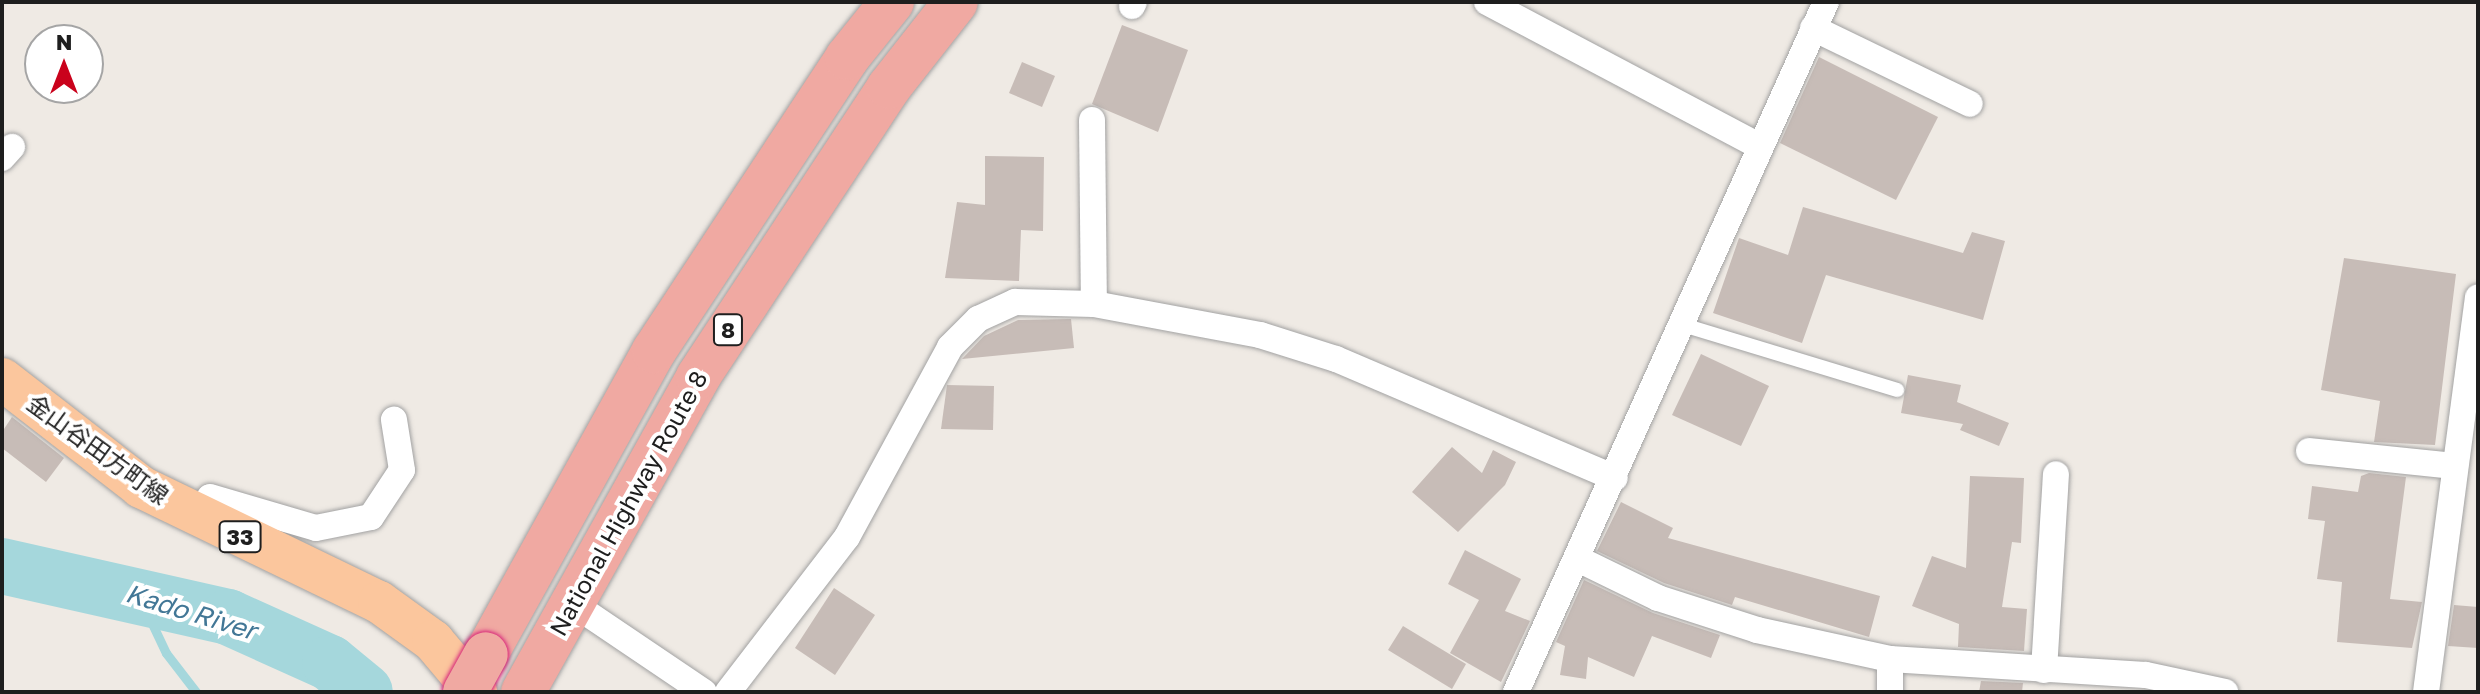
<!DOCTYPE html>
<html>
<head>
<meta charset="utf-8">
<style>
	body { margin:0 }
	#map { position:relative; width:2480px; height:694px; overflow:hidden; background:#efeae4; font-family:"Golos Text","Noto Sans JP",sans-serif }
	div>[style] { position:absolute }
	[style*='--x'] { left:calc(var(--x)*1px); top:calc(var(--y)*1px); width:calc(var(--w)*1px); rotate:calc(var(--a)*1deg) }
	.stream>* { height:9px; margin:-4.5px; padding:0 4.5px; transform-origin:4.5px; border-radius:4.5px; background:#a5d7dc }
	.river>* { height:56px; margin:-28px; padding:0 28px; transform-origin:28px; border-radius:28px; background:#a5d7dc }
	.building>* { inset:0; background:#c7bcb7 }
	.roads { filter:drop-shadow(0 0 2px #a2a2a2) drop-shadow(0 0 2px #a2a2a2) }
	.service>* { height:14px; margin:-7px; padding:0 7px; transform-origin:7px; border-radius:7px; background:#fff }
	.minor>* { height:26px; margin:-13px; padding:0 13px; transform-origin:13px; border-radius:13px; background:#fff }
	.primary>* { height:42px; margin:-21px; padding:0 21px; transform-origin:21px; border-radius:21px; background:#fbc69d }
	.trunk>* { height:44px; margin:-22px; padding:0 22px; transform-origin:22px; border-radius:22px; background:#f0a9a2 }
	.bridges { filter:drop-shadow(0 0 2px #d8267a) drop-shadow(0 0 2px #d8267a) }
	.trunk-bridge>* { height:44px; margin:-22px; padding:0 22px; transform-origin:22px; border-radius:22px; background:#f0a9a2 }
	span { translate:-50% -50%; white-space:nowrap; text-align:center; line-height:1.15; -webkit-text-stroke:8px #fff; paint-order:stroke }
	.shield-label span { padding:2px 6px; background:#fff; border:2px solid; border-radius:6px; -webkit-text-stroke-width:0 }
	.shield-label { font-size:22px; color:#1e1e1e; font-weight:700 }
	.street-label { font-size:24px; color:#1e1e1e }
	.water-label { font-size:26px; color:#427796; font-style:italic }
	.frame { position:absolute; inset:0; border:4px solid #1e1e1e; pointer-events:none }
	.north { position:absolute; left:24px; top:24px; width:80px; height:80px; box-sizing:border-box; background:#fff; border:2px solid #a5a5a5; border-radius:50%; rotate:0deg; font-size:22px; font-weight:700; line-height:32px; text-align:center; color:#1e1e1e }
	.north::after { content:''; display:block; margin:auto; width:28px; height:36px; background:#ca021c; clip-path:polygon(50% 0,100% 100%,50% 72%,0 100%) }
</style>
</head>
<body>
<div id="map">
	<div class="stream">
		<div style="--x:138;--y:594;--w:65;--a:64.6"></div>
		<div style="--x:166;--y:653;--w:49;--a:52.4"></div>
	</div>
	<div class="river">
		<div style="--x:2;--y:566;--w:232;--a:12.7"></div>
		<div style="--x:228;--y:617;--w:112;--a:24.3"></div>
		<div style="--x:330;--y:663;--w:45;--a:39.6"></div>
	</div>
	<div class="building">
		<div style="clip-path:polygon(1122px 25px,1188px 50px,1158px 132px,1092px 104px)"></div>
		<div style="clip-path:polygon(1819px 57px,1938px 117px,1896px 200px,1780px 143px)"></div>
		<div style="clip-path:polygon(1022px 62px,1055px 76px,1042px 107px,1009px 93px)"></div>
		<div style="clip-path:polygon(985px 156px,1044px 157px,1043px 231px,1021px 230px,1019px 281px,945px 278px,957px 202px,985px 205px)"></div>
		<div style="clip-path:polygon(1803px 207px,1963px 253px,1972px 232px,2005px 241px,1983px 320px,1826px 275px,1802px 343px,1713px 313px,1739px 238px,1788px 255px)"></div>
		<div style="clip-path:polygon(2344px 258px,2456px 274px,2435px 445px,2374px 442px,2380px 401px,2321px 390px)"></div>
		<div style="clip-path:polygon(1071px 319px,1074px 348px,962px 359px,984px 336px,1018px 320px)"></div>
		<div style="clip-path:polygon(1701px 354px,1769px 386px,1741px 446px,1672px 415px)"></div>
		<div style="clip-path:polygon(1908px 375px,1961px 385px,1957px 402px,2009px 423px,1999px 446px,1960px 430px,1963px 424px,1901px 413px)"></div>
		<div style="clip-path:polygon(947px 385px,994px 386px,993px 430px,941px 429px)"></div>
		<div style="clip-path:polygon(12px 417px,64px 458px,46px 482px,2px 448px,2px 432px)"></div>
		<div style="clip-path:polygon(1452px 447px,1482px 473px,1493px 450px,1516px 462px,1505px 485px,1458px 532px,1412px 492px)"></div>
		<div style="clip-path:polygon(2369px 473px,2406px 477px,2390px 599px,2422px 602px,2412px 648px,2337px 642px,2342px 582px,2317px 579px,2325px 521px,2308px 519px,2312px 486px,2358px 492px,2361px 476px)"></div>
		<div style="clip-path:polygon(1970px 476px,2024px 478px,2021px 543px,2012px 542px,2002px 607px,2027px 609px,2024px 651px,1958px 647px,1959px 624px,1912px 606px,1932px 556px,1966px 568px)"></div>
		<div style="clip-path:polygon(1621px 502px,1673px 528px,1668px 538px,1880px 596px,1869px 637px,1735px 597px,1732px 605px,1664px 583px,1597px 551px)"></div>
		<div style="clip-path:polygon(1465px 550px,1521px 579px,1505px 611px,1530px 621px,1501px 682px,1450px 653px,1479px 600px,1448px 584px)"></div>
		<div style="clip-path:polygon(1584px 580px,1653px 613px,1720px 635px,1711px 658px,1652px 636px,1634px 677px,1588px 657px,1586px 679px,1560px 675px,1565px 646px,1556px 642px)"></div>
		<div style="clip-path:polygon(834px 588px,875px 615px,835px 675px,795px 648px)"></div>
		<div style="clip-path:polygon(2454px 605px,2478px 607px,2478px 648px,2448px 646px)"></div>
		<div style="clip-path:polygon(1403px 626px,1466px 664px,1452px 689px,1388px 650px)"></div>
		<div style="clip-path:polygon(1981px 681px,2023px 683px,2022px 692px,1979px 692px)"></div>
	</div>
	<div class="roads">
		<div class="service">
			<div style="--x:1680;--y:324;--w:227;--a:16.9"></div>
		</div>
		<div class="minor">
			<div style="--x:1487;--y:2;--w:306;--a:27.9"></div>
			<div style="--x:1132;--y:6;--w:4;--a:-63"></div>
			<div style="--x:1813;--y:28;--w:174;--a:25.8"></div>
			<div style="--x:1092;--y:120;--w:184;--a:89.4"></div>
			<div style="--x:2;--y:158;--w:15;--a:-48"></div>
			<div style="--x:2309;--y:451;--w:145;--a:5.9"></div>
			<div style="--x:198;--y:518;--w:24;--a:-60"></div>
			<div style="--x:210;--y:497;--w:110;--a:16.3"></div>
			<div style="--x:316;--y:528;--w:56;--a:-11.3"></div>
			<div style="--x:371;--y:517;--w:56;--a:-56.6"></div>
			<div style="--x:402;--y:470;--w:51;--a:-99.1"></div>
			<div style="--x:1578;--y:559;--w:89;--a:26"></div>
			<div style="--x:1658;--y:598;--w:104;--a:17.9"></div>
			<div style="--x:1757;--y:630;--w:136;--a:12.3"></div>
			<div style="--x:1890;--y:659;--w:256;--a:3.6"></div>
			<div style="--x:2146;--y:675;--w:81;--a:12.1"></div>
			<div style="--x:572;--y:603;--w:159;--a:34"></div>
			<div style="--x:1890;--y:659;--w:33;--a:90"></div>
			<div style="--x:2044;--y:670;--w:196;--a:-86.5"></div>
			<div style="--x:728;--y:692;--w:195;--a:-52.5"></div>
			<div style="--x:847;--y:537;--w:216;--a:-61.5"></div>
			<div style="--x:950;--y:347;--w:40;--a:-45"></div>
			<div style="--x:978;--y:319;--w:41;--a:-24.7"></div>
			<div style="--x:1015;--y:302;--w:79;--a:1.5"></div>
			<div style="--x:1094;--y:304;--w:169;--a:10.6"></div>
			<div style="--x:1260;--y:335;--w:80;--a:17.5"></div>
			<div style="--x:1336;--y:359;--w:303;--a:23.1"></div>
			<div style="--x:1516;--y:692;--w:756;--a:-65.81"></div>
			<div style="--x:2426;--y:692;--w:398;--a:-82.5"></div>
		</div>
		<div class="primary">
			<div style="--x:2;--y:379;--w:176;--a:37.8"></div>
			<div style="--x:141;--y:487;--w:264;--a:25.8"></div>
			<div style="--x:379;--y:602;--w:67;--a:35.8"></div>
			<div style="--x:433;--y:641;--w:67;--a:49.9"></div>
		</div>
		<div class="trunk">
			<div style="--x:486;--y:654;--w:346;--a:-61"></div>
			<div style="--x:654;--y:351;--w:351;--a:-56.6"></div>
			<div style="--x:847;--y:58;--w:72;--a:-51.2"></div>
			<div style="--x:523;--y:692;--w:360;--a:-60.9"></div>
			<div style="--x:698;--y:377;--w:347;--a:-56.6"></div>
			<div style="--x:889;--y:87;--w:108;--a:-51.8"></div>
		</div>
	</div>
	<div class="bridges">
		<div class="trunk-bridge">
			<div style="--x:465;--y:692;--w:43;--a:-61.1"></div>
		</div>
	</div>
	<div class="shield-label">
		<span style="left:728px;top:330px">8</span>
		<span style="left:240px;top:537px">33</span>
	</div>
	<div class="street-label">
		<span style="left:98px;top:449px;rotate:36deg">金山谷田方町線</span>
		<span style="left:628px;top:503px;rotate:-61deg">National Highway Route 8</span>
	</div>
	<div class="water-label">
		<span style="left:191px;top:612px;rotate:17deg">Kado River</span>
	</div>
	<div class="frame"></div>
	<div class="north">N</div>
</div>
</body>
</html>
